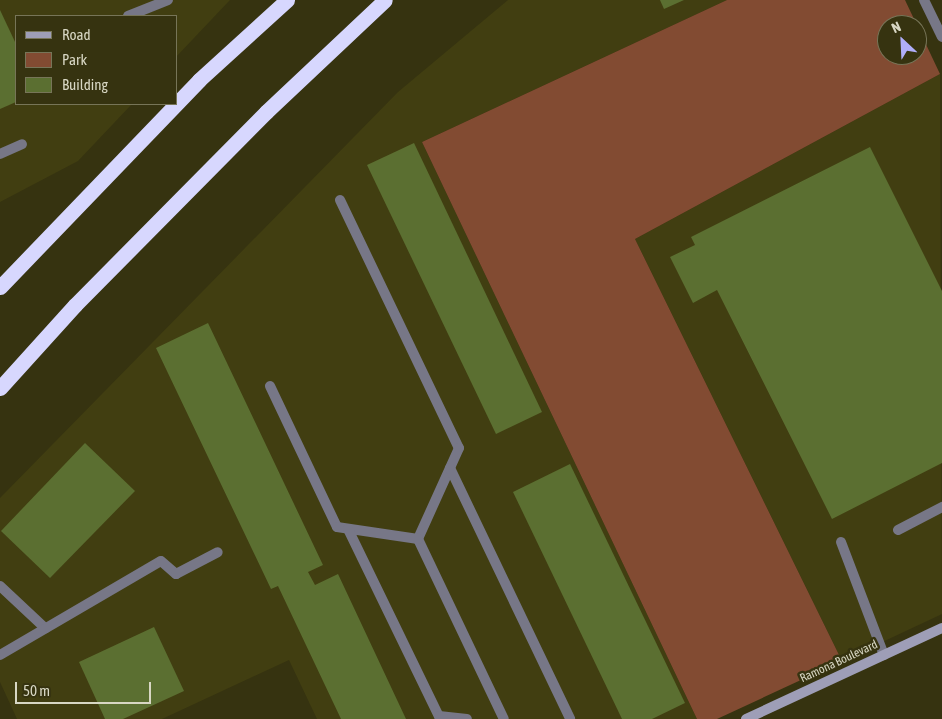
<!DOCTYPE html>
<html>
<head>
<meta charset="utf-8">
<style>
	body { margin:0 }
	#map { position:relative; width:942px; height:719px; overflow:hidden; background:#363310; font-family:"Asap Condensed",sans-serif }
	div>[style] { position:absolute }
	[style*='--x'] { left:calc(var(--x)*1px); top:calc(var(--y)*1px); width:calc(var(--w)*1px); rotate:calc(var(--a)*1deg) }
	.built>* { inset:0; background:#413e11 }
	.green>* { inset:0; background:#824b32 }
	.building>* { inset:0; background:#5b6f31 }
	.lane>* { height:10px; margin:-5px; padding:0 5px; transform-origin:5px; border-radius:5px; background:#777787 }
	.street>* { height:10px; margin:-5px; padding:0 5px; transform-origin:5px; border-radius:5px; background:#777787 }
	.secondary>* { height:10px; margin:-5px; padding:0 5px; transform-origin:5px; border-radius:5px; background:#9e9eb7 }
	.highway>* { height:15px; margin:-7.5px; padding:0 7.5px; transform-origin:7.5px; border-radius:7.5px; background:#d7d7fe }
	span { translate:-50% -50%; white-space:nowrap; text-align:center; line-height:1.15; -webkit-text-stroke:5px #363310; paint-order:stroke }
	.street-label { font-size:12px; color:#d8d7c4 }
	.legend { position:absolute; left:15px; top:15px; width:162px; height:90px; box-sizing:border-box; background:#363310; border:1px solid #777558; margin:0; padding:6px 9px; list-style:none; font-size:15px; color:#d8d7c4 }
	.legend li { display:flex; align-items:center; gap:10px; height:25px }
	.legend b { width:25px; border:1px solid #777558 }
	.north { position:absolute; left:877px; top:15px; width:50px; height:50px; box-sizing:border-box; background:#363310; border:1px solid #777558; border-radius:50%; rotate:335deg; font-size:14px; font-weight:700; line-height:20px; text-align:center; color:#d8d7c4 }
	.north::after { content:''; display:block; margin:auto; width:18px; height:22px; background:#b0aefa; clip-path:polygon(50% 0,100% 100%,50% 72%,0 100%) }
	.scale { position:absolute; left:15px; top:682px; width:136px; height:22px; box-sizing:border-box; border:2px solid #d8d7c4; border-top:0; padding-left:6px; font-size:15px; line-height:18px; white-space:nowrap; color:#d8d7c4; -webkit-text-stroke:4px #363310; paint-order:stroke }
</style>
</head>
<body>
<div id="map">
	<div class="built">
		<div style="clip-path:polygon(0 0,230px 0,176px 57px,176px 16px,16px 16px,16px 104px,132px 104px,78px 161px,0 202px)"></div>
		<div style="clip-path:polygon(508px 0,727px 0,422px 142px,697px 719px,317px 719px,289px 660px,162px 719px,17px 719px,0 682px,0 498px,398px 92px)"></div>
		<div style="clip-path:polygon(940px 74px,942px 614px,842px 661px,635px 239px)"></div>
	</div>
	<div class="green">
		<div style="clip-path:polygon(evenodd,727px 0,905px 0,940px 74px,635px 239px,842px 661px,717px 719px,697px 719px,422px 142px,727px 0,887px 25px,917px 25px,917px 55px,887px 55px,887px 25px)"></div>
	</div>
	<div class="building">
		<div style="clip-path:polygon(660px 0,684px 0,664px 9px)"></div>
		<div style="clip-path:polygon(0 10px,16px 44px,16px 102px,0 109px)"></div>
		<div style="clip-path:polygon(414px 143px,542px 412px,496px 434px,367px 165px)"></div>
		<div style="clip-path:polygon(870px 147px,942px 291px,942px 463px,832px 519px,717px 290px,693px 303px,670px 257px,695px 245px,691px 237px)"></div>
		<div style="clip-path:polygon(208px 323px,323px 565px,308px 572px,315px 585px,338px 574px,406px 719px,341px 719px,278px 586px,271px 589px,156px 348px)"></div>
		<div style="clip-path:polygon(85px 443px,135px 491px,50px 578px,1px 531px)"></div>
		<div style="clip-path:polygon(570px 464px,685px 703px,652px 719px,622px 719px,513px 492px)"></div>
		<div style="clip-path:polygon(154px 627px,184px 691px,123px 719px,105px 719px,79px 662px)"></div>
	</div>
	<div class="lane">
		<div style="--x:128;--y:16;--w:43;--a:-21.8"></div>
		<div style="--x:0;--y:154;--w:24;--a:-24"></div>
		<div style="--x:340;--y:200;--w:275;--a:64.4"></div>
		<div style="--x:459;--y:448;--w:100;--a:114.3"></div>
		<div style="--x:418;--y:539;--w:199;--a:64.5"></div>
		<div style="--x:270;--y:386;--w:156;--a:64.6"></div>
		<div style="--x:337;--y:527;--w:82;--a:8.4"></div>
		<div style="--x:450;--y:468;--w:278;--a:64.4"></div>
		<div style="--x:348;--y:529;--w:208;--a:64.1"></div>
		<div style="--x:439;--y:716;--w:28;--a:6"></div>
		<div style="--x:898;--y:530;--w:50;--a:-27.6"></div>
		<div style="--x:841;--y:542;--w:121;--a:69.2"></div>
		<div style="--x:0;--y:586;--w:62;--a:43"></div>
		<div style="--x:0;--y:655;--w:186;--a:-30.3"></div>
		<div style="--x:161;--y:561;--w:20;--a:41"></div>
		<div style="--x:176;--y:574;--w:47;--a:-27.6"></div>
	</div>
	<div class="street">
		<div style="--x:924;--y:0;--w:41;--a:64.1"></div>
	</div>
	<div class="secondary">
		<div style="--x:746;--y:719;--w:216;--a:-24.9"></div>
	</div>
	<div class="highway">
		<div style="--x:0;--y:287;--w:287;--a:-46.1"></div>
		<div style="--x:199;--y:80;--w:119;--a:-42.3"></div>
		<div style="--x:0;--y:388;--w:112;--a:-47.9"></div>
		<div style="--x:75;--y:305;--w:272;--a:-45.3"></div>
		<div style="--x:266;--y:112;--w:163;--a:-43.3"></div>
	</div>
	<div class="street-label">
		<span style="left:839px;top:662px;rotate:-25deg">Ramona Boulevard</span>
	</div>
	<ul class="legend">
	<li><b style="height:6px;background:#9e9eb7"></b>Road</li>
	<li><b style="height:14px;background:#824b32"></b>Park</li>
	<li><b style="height:14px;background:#5b6f31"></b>Building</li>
	</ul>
	<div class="north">N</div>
	<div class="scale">50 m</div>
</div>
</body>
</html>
